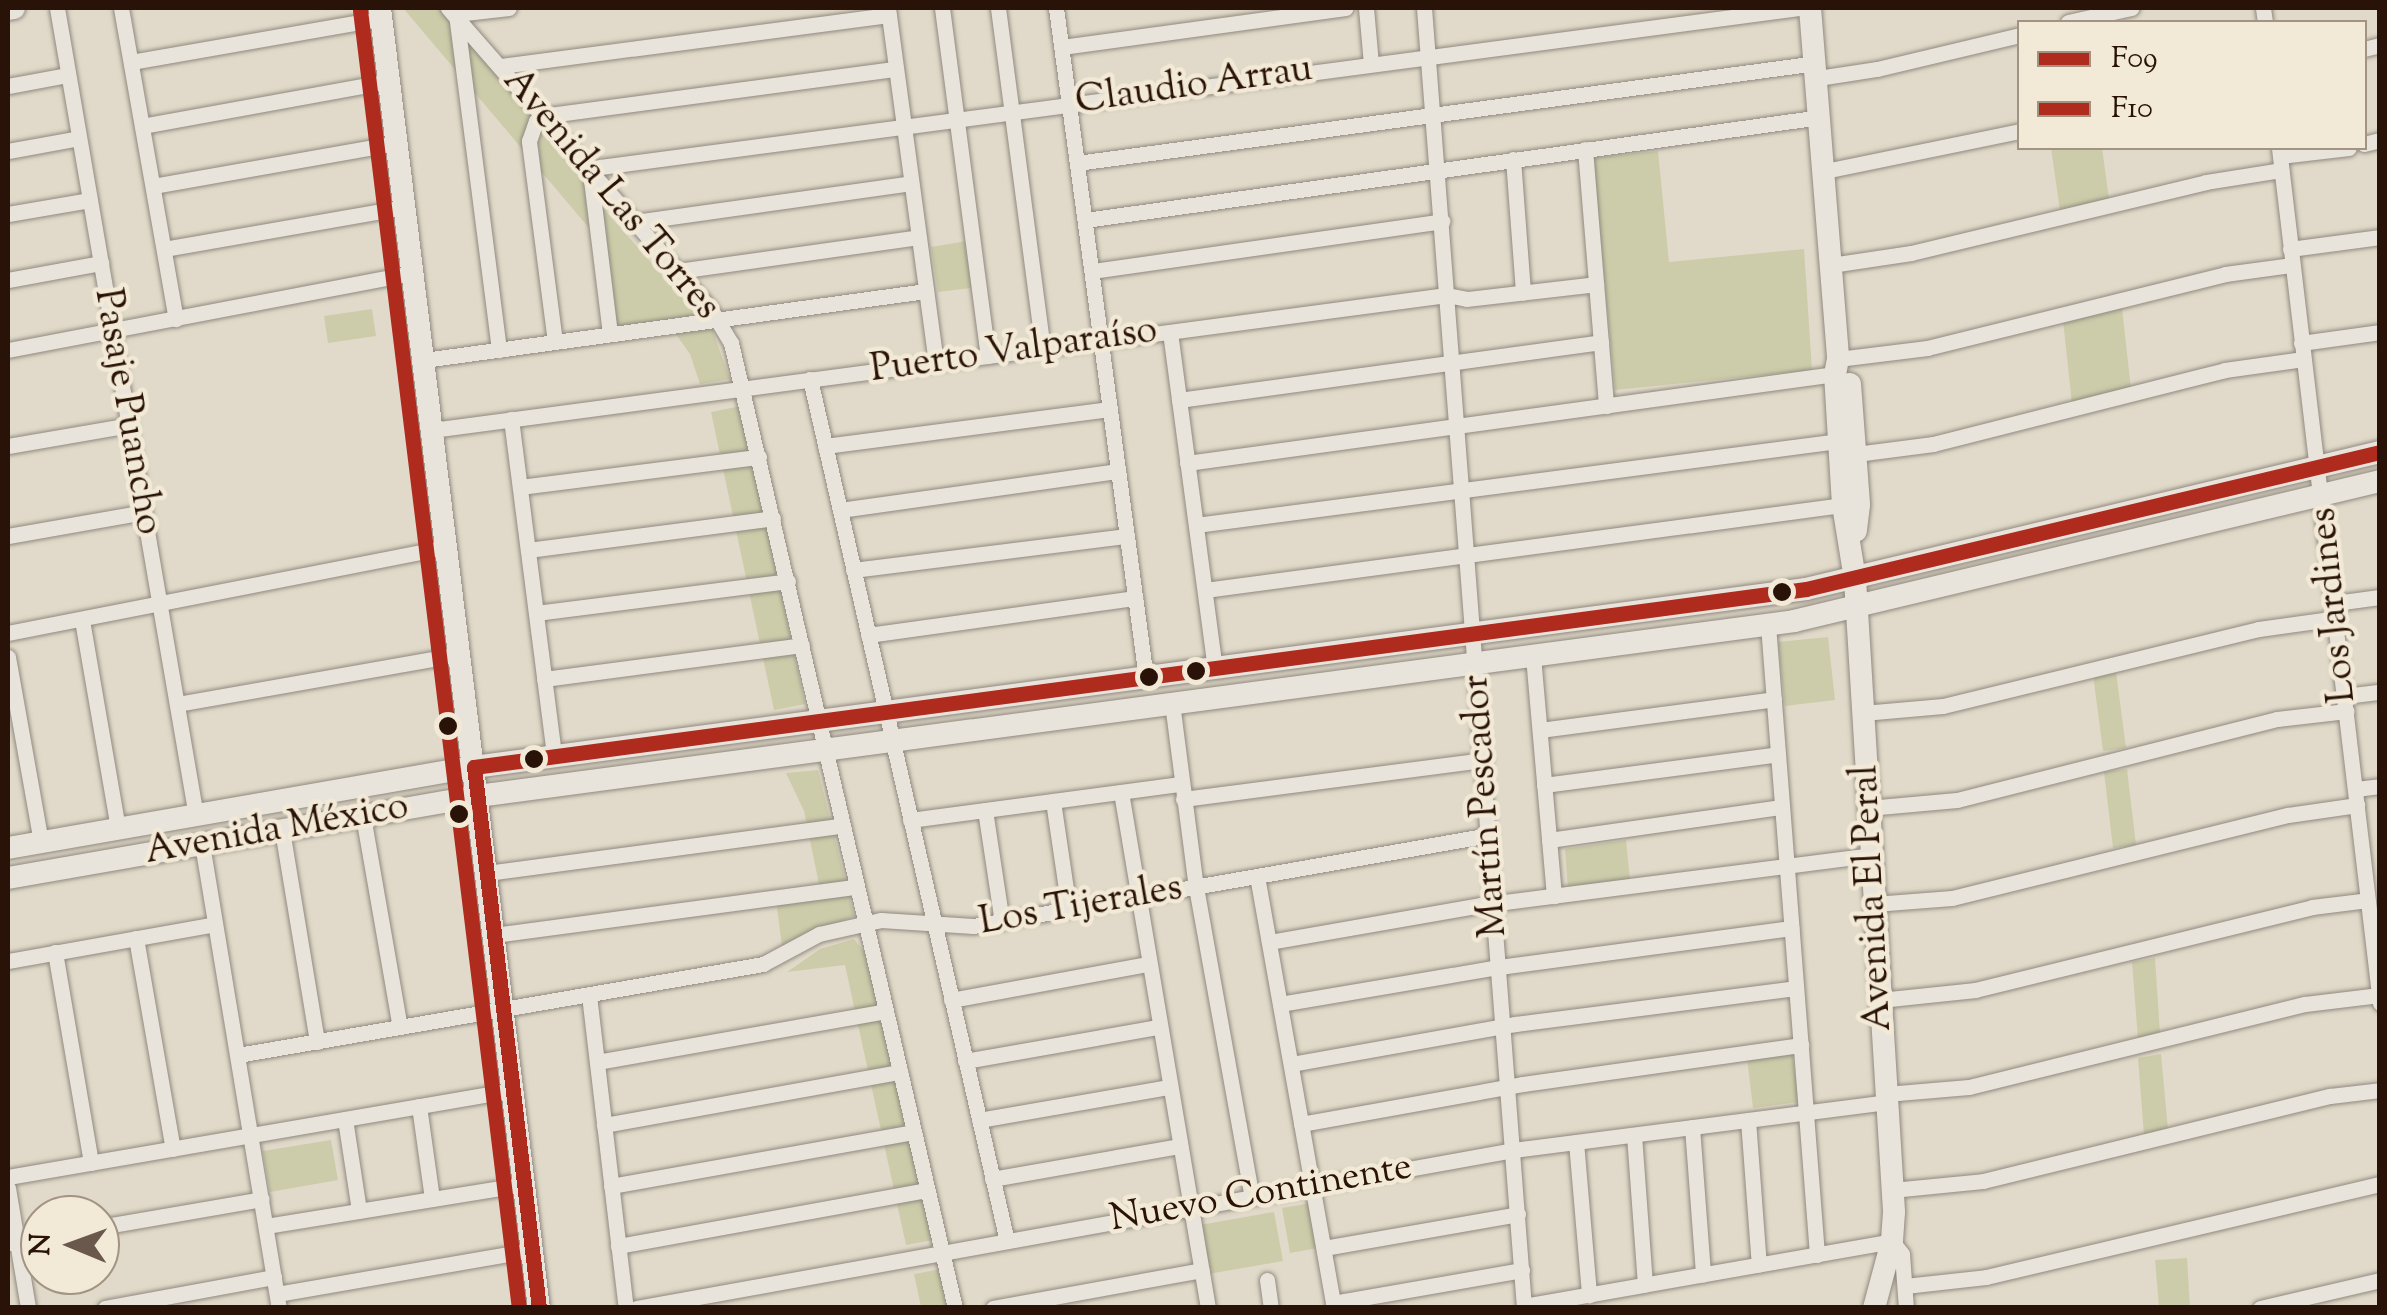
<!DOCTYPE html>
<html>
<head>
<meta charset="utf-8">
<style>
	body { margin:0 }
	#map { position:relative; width:2387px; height:1315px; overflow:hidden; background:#e1daca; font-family:"Sorts Mill Goudy",serif }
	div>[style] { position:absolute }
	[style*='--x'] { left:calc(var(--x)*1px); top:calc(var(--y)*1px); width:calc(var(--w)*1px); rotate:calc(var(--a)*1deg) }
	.green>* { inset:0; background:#cca }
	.roads { filter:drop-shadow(0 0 2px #90897f) drop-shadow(0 0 2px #90897f) }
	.street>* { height:15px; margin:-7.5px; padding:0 7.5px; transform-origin:7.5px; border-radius:7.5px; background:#e8e4dc }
	.secondary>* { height:22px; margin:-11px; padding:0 11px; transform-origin:11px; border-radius:11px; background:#e8e4dc }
	.bus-1>* { height:15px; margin:-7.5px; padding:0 7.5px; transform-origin:7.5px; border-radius:7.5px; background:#af2b1e }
	.bus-2>* { height:15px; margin:-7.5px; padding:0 7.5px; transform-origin:7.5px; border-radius:7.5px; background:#af2b1e }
	.dots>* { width:28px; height:28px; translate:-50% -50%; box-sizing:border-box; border:5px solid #f2e9d6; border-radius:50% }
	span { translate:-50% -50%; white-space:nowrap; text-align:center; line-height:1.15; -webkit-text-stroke:9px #f2e9d6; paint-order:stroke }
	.street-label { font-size:38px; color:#291207 }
	.frame { position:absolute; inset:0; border:10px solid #291207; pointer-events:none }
	.legend { position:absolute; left:2017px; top:20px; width:350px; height:130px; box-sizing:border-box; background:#f2e9d6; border:2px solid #a29383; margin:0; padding:12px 18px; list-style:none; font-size:30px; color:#291207 }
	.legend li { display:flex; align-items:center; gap:20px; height:50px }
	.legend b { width:50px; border:2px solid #a29383 }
	.north { position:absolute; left:20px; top:1195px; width:100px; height:100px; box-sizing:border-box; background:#f2e9d6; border:2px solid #a29383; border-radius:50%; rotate:271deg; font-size:28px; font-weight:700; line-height:40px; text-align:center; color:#291207 }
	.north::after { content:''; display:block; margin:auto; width:35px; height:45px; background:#69584b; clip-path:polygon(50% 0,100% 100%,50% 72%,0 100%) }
</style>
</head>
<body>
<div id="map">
	<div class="green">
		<div style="clip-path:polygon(403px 8px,440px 10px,583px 173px,589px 228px)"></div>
		<div style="clip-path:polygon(2051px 148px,2102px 148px,2109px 199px,2060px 211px)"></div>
		<div style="clip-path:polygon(1658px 151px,1669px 262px,1804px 249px,1812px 370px,1615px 390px,1593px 158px)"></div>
		<div style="clip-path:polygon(601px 206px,697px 314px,694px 319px,617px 326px)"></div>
		<div style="clip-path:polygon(973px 240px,979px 287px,938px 292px,931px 247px)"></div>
		<div style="clip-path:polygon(2122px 308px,2131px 389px,2072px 404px,2063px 320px)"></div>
		<div style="clip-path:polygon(372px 309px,376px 336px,328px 343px,324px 316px)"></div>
		<div style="clip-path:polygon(712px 329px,730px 379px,700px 384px,690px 354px,675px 333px)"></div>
		<div style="clip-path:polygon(741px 406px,805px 704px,774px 710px,711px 412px)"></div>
		<div style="clip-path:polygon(1828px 637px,1835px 700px,1785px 706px,1778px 642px)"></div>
		<div style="clip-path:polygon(2116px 672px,2126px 748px,2103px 751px,2093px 675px)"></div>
		<div style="clip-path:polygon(2127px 769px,2136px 845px,2113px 848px,2104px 772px)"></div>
		<div style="clip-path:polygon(818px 770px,854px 916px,782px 946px,776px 900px,821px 894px,804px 811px,786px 773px)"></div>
		<div style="clip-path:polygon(1626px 840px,1630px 880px,1568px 890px,1565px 849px)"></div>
		<div style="clip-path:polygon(854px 939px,867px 955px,933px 1240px,906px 1245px,845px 965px,787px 972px,820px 949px)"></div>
		<div style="clip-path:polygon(2155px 958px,2160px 1034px,2138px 1039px,2132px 962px)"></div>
		<div style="clip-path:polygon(1792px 1053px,1799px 1102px,1753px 1108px,1747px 1058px)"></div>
		<div style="clip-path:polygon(2161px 1054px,2168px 1130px,2144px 1135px,2138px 1058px)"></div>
		<div style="clip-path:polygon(331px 1140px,338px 1180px,270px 1192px,263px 1151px)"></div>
		<div style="clip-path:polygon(1311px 1203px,1318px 1248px,1290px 1253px,1282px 1208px)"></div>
		<div style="clip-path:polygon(1274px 1212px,1283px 1261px,1208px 1274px,1200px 1225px)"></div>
		<div style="clip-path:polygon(2187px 1258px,2190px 1307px,2159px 1307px,2155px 1260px)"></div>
		<div style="clip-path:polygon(941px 1269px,949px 1307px,921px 1307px,914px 1274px)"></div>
	</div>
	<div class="roads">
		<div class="street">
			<div style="--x:57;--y:8;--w:820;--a:80.24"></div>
			<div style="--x:121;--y:8;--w:316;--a:80"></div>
			<div style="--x:448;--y:8;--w:398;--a:48.9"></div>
			<div style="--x:710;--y:308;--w:41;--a:59"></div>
			<div style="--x:731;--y:343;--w:991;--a:76.93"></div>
			<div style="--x:888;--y:8;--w:358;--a:82.3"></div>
			<div style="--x:942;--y:8;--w:351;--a:82.5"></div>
			<div style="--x:998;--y:8;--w:343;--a:82.5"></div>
			<div style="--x:1056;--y:8;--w:676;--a:82.35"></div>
			<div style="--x:1366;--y:8;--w:56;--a:84.9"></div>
			<div style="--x:1424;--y:8;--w:1304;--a:85.6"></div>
			<div style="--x:2263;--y:8;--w:14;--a:82"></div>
			<div style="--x:456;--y:14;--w:339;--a:82.7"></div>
			<div style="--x:456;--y:14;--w:53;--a:-6.5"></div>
			<div style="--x:2068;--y:22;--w:65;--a:-12.5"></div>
			<div style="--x:1062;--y:47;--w:286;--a:-7.8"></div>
			<div style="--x:2364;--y:49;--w:16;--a:-14"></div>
			<div style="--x:131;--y:62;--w:255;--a:-9.9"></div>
			<div style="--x:501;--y:66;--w:391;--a:-7.5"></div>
			<div style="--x:1818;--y:78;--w:60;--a:-8.7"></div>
			<div style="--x:1877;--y:69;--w:147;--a:-13.4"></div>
			<div style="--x:8;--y:86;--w:61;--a:-10.4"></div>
			<div style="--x:142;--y:126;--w:251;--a:-10.3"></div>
			<div style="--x:2364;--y:144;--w:16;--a:-14"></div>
			<div style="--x:2279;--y:148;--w:861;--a:83.26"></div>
			<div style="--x:1585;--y:149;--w:258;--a:85.3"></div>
			<div style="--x:8;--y:151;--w:72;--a:-10.4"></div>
			<div style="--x:2280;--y:156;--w:69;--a:-6.6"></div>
			<div style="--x:1513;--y:159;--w:134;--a:85.7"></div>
			<div style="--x:1077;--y:163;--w:747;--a:-7.7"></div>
			<div style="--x:1825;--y:171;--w:199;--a:-11.6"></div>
			<div style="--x:153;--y:186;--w:248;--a:-10"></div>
			<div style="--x:8;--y:214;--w:83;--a:-9.7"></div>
			<div style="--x:1085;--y:220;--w:743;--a:-7.97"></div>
			<div style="--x:635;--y:222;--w:279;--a:-8"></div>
			<div style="--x:164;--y:249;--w:245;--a:-9.9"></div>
			<div style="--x:2290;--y:249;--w:91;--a:-7.6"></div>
			<div style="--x:1831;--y:265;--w:81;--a:-8.5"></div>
			<div style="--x:1911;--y:253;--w:303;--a:-13.5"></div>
			<div style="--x:2206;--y:182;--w:76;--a:-9.1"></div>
			<div style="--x:678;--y:271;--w:243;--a:-8"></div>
			<div style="--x:1092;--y:271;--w:354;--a:-8.1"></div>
			<div style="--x:8;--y:280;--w:95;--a:-10.4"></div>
			<div style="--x:1170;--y:332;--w:339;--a:82.4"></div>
			<div style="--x:610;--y:334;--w:164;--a:-97"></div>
			<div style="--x:590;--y:171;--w:11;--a:-22"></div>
			<div style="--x:600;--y:167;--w:1209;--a:-7.55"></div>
			<div style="--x:555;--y:342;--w:203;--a:-97.4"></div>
			<div style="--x:529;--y:141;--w:21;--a:-71"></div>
			<div style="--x:536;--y:121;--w:8;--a:-40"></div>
			<div style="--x:542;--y:116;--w:357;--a:-7.6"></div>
			<div style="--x:2301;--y:343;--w:80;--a:-7.9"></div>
			<div style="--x:8;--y:350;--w:412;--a:-10.8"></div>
			<div style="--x:1838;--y:359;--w:90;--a:-7"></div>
			<div style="--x:1927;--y:348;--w:307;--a:-13.9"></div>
			<div style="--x:2225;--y:274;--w:68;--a:-7.7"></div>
			<div style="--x:424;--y:360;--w:507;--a:-7.83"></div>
			<div style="--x:810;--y:379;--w:884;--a:77.13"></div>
			<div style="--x:1179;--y:400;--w:426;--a:-7.8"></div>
			<div style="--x:511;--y:419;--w:341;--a:82.7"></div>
			<div style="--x:432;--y:430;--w:1024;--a:-7.58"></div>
			<div style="--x:1447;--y:295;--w:20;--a:11"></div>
			<div style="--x:1467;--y:299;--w:130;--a:-6.6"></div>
			<div style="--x:8;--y:446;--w:123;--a:-9.8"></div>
			<div style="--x:825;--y:446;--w:287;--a:-7.4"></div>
			<div style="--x:1856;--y:454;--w:78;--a:-7.4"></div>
			<div style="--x:1933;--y:444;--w:301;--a:-14.2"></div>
			<div style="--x:2225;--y:370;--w:79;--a:-8"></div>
			<div style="--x:1187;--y:463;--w:654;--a:-7.82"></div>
			<div style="--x:520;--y:487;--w:241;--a:-7.2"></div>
			<div style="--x:840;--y:510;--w:281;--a:-8"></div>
			<div style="--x:1196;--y:525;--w:647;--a:-7.45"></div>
			<div style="--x:8;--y:536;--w:138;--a:-10"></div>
			<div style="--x:528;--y:550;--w:247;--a:-7.4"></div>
			<div style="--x:853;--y:570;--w:276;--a:-7.1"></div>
			<div style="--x:1205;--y:590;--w:644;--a:-7.59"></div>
			<div style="--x:2335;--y:603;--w:45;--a:-7.6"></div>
			<div style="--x:536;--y:613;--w:254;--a:-7.2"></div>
			<div style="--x:82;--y:620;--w:212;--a:80.2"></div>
			<div style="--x:1768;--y:625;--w:632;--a:85.55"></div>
			<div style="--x:8;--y:633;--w:447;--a:-11.1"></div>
			<div style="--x:868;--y:635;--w:270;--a:-7.9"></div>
			<div style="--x:1533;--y:656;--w:241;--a:85"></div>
			<div style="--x:8;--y:657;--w:188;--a:79.9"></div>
			<div style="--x:544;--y:679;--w:260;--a:-7.5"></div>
			<div style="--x:2345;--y:696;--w:35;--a:-7"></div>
			<div style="--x:1172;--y:703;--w:186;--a:82.6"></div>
			<div style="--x:1196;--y:887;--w:315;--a:79.8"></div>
			<div style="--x:177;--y:704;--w:287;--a:-10"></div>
			<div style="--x:1863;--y:713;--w:80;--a:-5"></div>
			<div style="--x:1943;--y:706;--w:325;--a:-13.7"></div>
			<div style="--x:2259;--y:629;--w:79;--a:-8"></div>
			<div style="--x:1540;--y:730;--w:236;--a:-7.5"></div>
			<div style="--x:1544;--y:785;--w:236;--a:-7.5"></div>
			<div style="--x:2356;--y:789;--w:24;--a:-7"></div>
			<div style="--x:1121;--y:792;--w:523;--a:80.43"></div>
			<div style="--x:1183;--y:799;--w:304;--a:-7.4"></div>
			<div style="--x:1053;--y:801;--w:110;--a:81.6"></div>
			<div style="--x:1868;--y:808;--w:89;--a:-5.1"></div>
			<div style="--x:1957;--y:800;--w:330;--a:-14.2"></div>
			<div style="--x:2277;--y:719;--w:70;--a:-6.5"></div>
			<div style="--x:985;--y:810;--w:113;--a:81.4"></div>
			<div style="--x:363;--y:816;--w:214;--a:80.1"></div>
			<div style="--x:910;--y:820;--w:273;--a:-7.6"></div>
			<div style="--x:282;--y:830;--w:215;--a:80.6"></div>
			<div style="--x:1549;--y:840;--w:235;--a:-8.1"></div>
			<div style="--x:202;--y:844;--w:470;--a:80.6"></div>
			<div style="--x:487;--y:873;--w:357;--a:-7.6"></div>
			<div style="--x:1257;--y:876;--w:439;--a:79.9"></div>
			<div style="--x:1874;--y:904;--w:78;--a:-4.4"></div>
			<div style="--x:1952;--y:898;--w:346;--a:-13.9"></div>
			<div style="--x:2288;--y:815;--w:70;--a:-8.2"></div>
			<div style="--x:494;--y:935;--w:365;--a:-7.6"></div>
			<div style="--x:136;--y:938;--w:214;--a:80.1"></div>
			<div style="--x:1269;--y:942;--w:215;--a:-9.9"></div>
			<div style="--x:1481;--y:905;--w:393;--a:-7.3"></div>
			<div style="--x:55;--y:952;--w:214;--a:80.3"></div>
			<div style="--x:8;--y:961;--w:210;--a:-10.1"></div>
			<div style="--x:589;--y:995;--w:315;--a:83.3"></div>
			<div style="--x:951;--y:1000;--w:199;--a:-10.4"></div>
			<div style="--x:1880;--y:1000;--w:96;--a:-6"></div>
			<div style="--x:1975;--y:990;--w:347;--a:-13.8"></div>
			<div style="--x:2312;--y:907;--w:56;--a:-7.1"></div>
			<div style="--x:1280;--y:1004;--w:222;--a:-9.6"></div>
			<div style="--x:1499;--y:967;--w:295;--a:-7.6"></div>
			<div style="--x:238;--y:1055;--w:533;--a:-9.83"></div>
			<div style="--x:763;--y:964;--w:64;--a:-28.2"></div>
			<div style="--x:819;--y:934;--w:64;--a:-12.7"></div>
			<div style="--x:881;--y:920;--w:92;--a:3.7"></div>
			<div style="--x:973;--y:926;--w:524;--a:-10"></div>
			<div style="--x:965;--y:1061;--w:196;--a:-10"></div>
			<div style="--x:597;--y:1062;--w:292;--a:-10"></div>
			<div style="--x:1291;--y:1064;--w:228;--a:-10.1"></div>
			<div style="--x:1515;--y:1024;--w:283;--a:-7.3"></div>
			<div style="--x:1886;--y:1094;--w:83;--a:-4.8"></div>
			<div style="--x:1969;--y:1087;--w:346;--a:-13.9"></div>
			<div style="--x:2305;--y:1004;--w:75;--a:-6.9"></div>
			<div style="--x:419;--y:1106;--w:94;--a:82"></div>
			<div style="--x:345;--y:1119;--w:93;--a:81.3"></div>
			<div style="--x:979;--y:1120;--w:193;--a:-9.9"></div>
			<div style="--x:1748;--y:1120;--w:145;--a:85.7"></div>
			<div style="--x:1301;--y:1124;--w:226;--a:-10.2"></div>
			<div style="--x:1523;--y:1084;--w:281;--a:-8"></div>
			<div style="--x:604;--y:1125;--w:301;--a:-10.2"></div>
			<div style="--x:1692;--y:1127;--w:148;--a:85.7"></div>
			<div style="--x:1634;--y:1135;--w:150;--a:85.8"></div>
			<div style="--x:1576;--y:1142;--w:154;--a:85.1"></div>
			<div style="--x:8;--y:1177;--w:512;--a:-9.77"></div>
			<div style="--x:992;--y:1179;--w:191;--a:-10"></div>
			<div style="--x:611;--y:1186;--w:308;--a:-10.1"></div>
			<div style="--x:8;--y:1188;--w:122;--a:80.5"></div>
			<div style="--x:1892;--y:1190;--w:91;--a:-5.6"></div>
			<div style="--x:1983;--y:1181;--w:357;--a:-13.8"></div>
			<div style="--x:2330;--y:1096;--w:50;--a:-6.8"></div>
			<div style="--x:266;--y:1226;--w:261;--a:-9.2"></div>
			<div style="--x:100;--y:1227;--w:164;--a:-9.8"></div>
			<div style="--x:9;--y:1243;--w:31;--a:-9"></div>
			<div style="--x:618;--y:1246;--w:314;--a:-10.3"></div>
			<div style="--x:1324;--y:1248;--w:197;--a:-9.9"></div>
			<div style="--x:1267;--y:1280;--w:28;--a:82"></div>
			<div style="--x:1905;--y:1286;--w:81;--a:-6.3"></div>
			<div style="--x:1986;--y:1277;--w:405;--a:-13.3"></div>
			<div style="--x:277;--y:1294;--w:259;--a:-9.8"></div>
			<div style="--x:1333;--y:1303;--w:192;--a:-9.9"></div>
			<div style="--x:1524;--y:1306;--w:374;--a:-10"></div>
			<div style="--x:1892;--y:1241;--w:16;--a:52"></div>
			<div style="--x:1902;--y:1254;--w:54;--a:85.8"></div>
			<div style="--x:105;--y:1308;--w:172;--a:-10.4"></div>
			<div style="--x:637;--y:1308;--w:890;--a:-10.22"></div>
			<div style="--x:1513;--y:1150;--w:377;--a:-7.3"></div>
			<div style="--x:993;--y:1308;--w:212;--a:-10.3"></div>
			<div style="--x:2260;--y:1308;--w:123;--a:-13.1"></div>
		</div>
		<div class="secondary">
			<div style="--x:380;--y:8;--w:1310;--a:83.03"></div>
			<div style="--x:1810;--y:8;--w:352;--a:85.4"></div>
			<div style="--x:1838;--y:359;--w:15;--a:101"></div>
			<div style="--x:1835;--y:374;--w:131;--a:86.5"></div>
			<div style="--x:1843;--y:505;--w:75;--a:80.8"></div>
			<div style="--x:1855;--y:579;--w:634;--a:86.47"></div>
			<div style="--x:1894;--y:1212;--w:29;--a:94"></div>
			<div style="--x:1892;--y:1241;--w:69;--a:105"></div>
			<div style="--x:8;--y:9;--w:6;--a:-9"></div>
			<div style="--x:1850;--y:384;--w:121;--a:85.7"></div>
			<div style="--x:1859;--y:505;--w:26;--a:97"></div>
			<div style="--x:8;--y:848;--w:473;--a:-9.9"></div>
			<div style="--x:474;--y:767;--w:1344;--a:-7.61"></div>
			<div style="--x:1806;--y:589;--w:590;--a:-13.42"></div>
			<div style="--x:8;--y:878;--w:477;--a:-9.9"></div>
			<div style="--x:478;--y:796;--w:1328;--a:-7.57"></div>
			<div style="--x:1794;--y:621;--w:602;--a:-13.44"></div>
		</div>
	</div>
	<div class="bus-1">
		<div style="--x:539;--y:1308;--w:545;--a:-96.85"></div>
		<div style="--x:474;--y:767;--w:1344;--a:-7.61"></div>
		<div style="--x:1806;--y:589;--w:590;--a:-13.42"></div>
	</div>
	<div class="bus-2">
		<div style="--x:360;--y:10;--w:1308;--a:83.02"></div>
	</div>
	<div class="dots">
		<div style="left:1782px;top:592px;background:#291207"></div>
		<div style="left:1196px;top:671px;background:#291207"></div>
		<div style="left:1149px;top:677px;background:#291207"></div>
		<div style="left:448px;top:726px;background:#291207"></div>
		<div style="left:534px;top:759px;background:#291207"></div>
		<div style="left:459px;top:814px;background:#291207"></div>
	</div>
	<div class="street-label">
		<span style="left:1194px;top:87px;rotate:-8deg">Claudio Arrau</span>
		<span style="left:610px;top:195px;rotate:50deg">Avenida Las Torres</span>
		<span style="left:1014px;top:352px;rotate:-8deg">Puerto Valparaíso</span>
		<span style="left:126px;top:412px;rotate:80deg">Pasaje Puancho</span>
		<span style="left:2335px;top:605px;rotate:-96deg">Los Jardines</span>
		<span style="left:1487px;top:806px;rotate:-94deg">Martín Pescador</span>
		<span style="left:277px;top:831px;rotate:-10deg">Avenida México</span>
		<span style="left:1874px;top:898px;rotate:-93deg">Avenida El Peral</span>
		<span style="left:1081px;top:907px;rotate:-10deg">Los Tijerales</span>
		<span style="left:1261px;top:1195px;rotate:-10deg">Nuevo Continente</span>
	</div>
	<div class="frame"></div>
	<ul class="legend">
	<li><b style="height:12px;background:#af2b1e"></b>F09</li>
	<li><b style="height:12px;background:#af2b1e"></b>F10</li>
	</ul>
	<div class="north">N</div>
</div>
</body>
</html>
